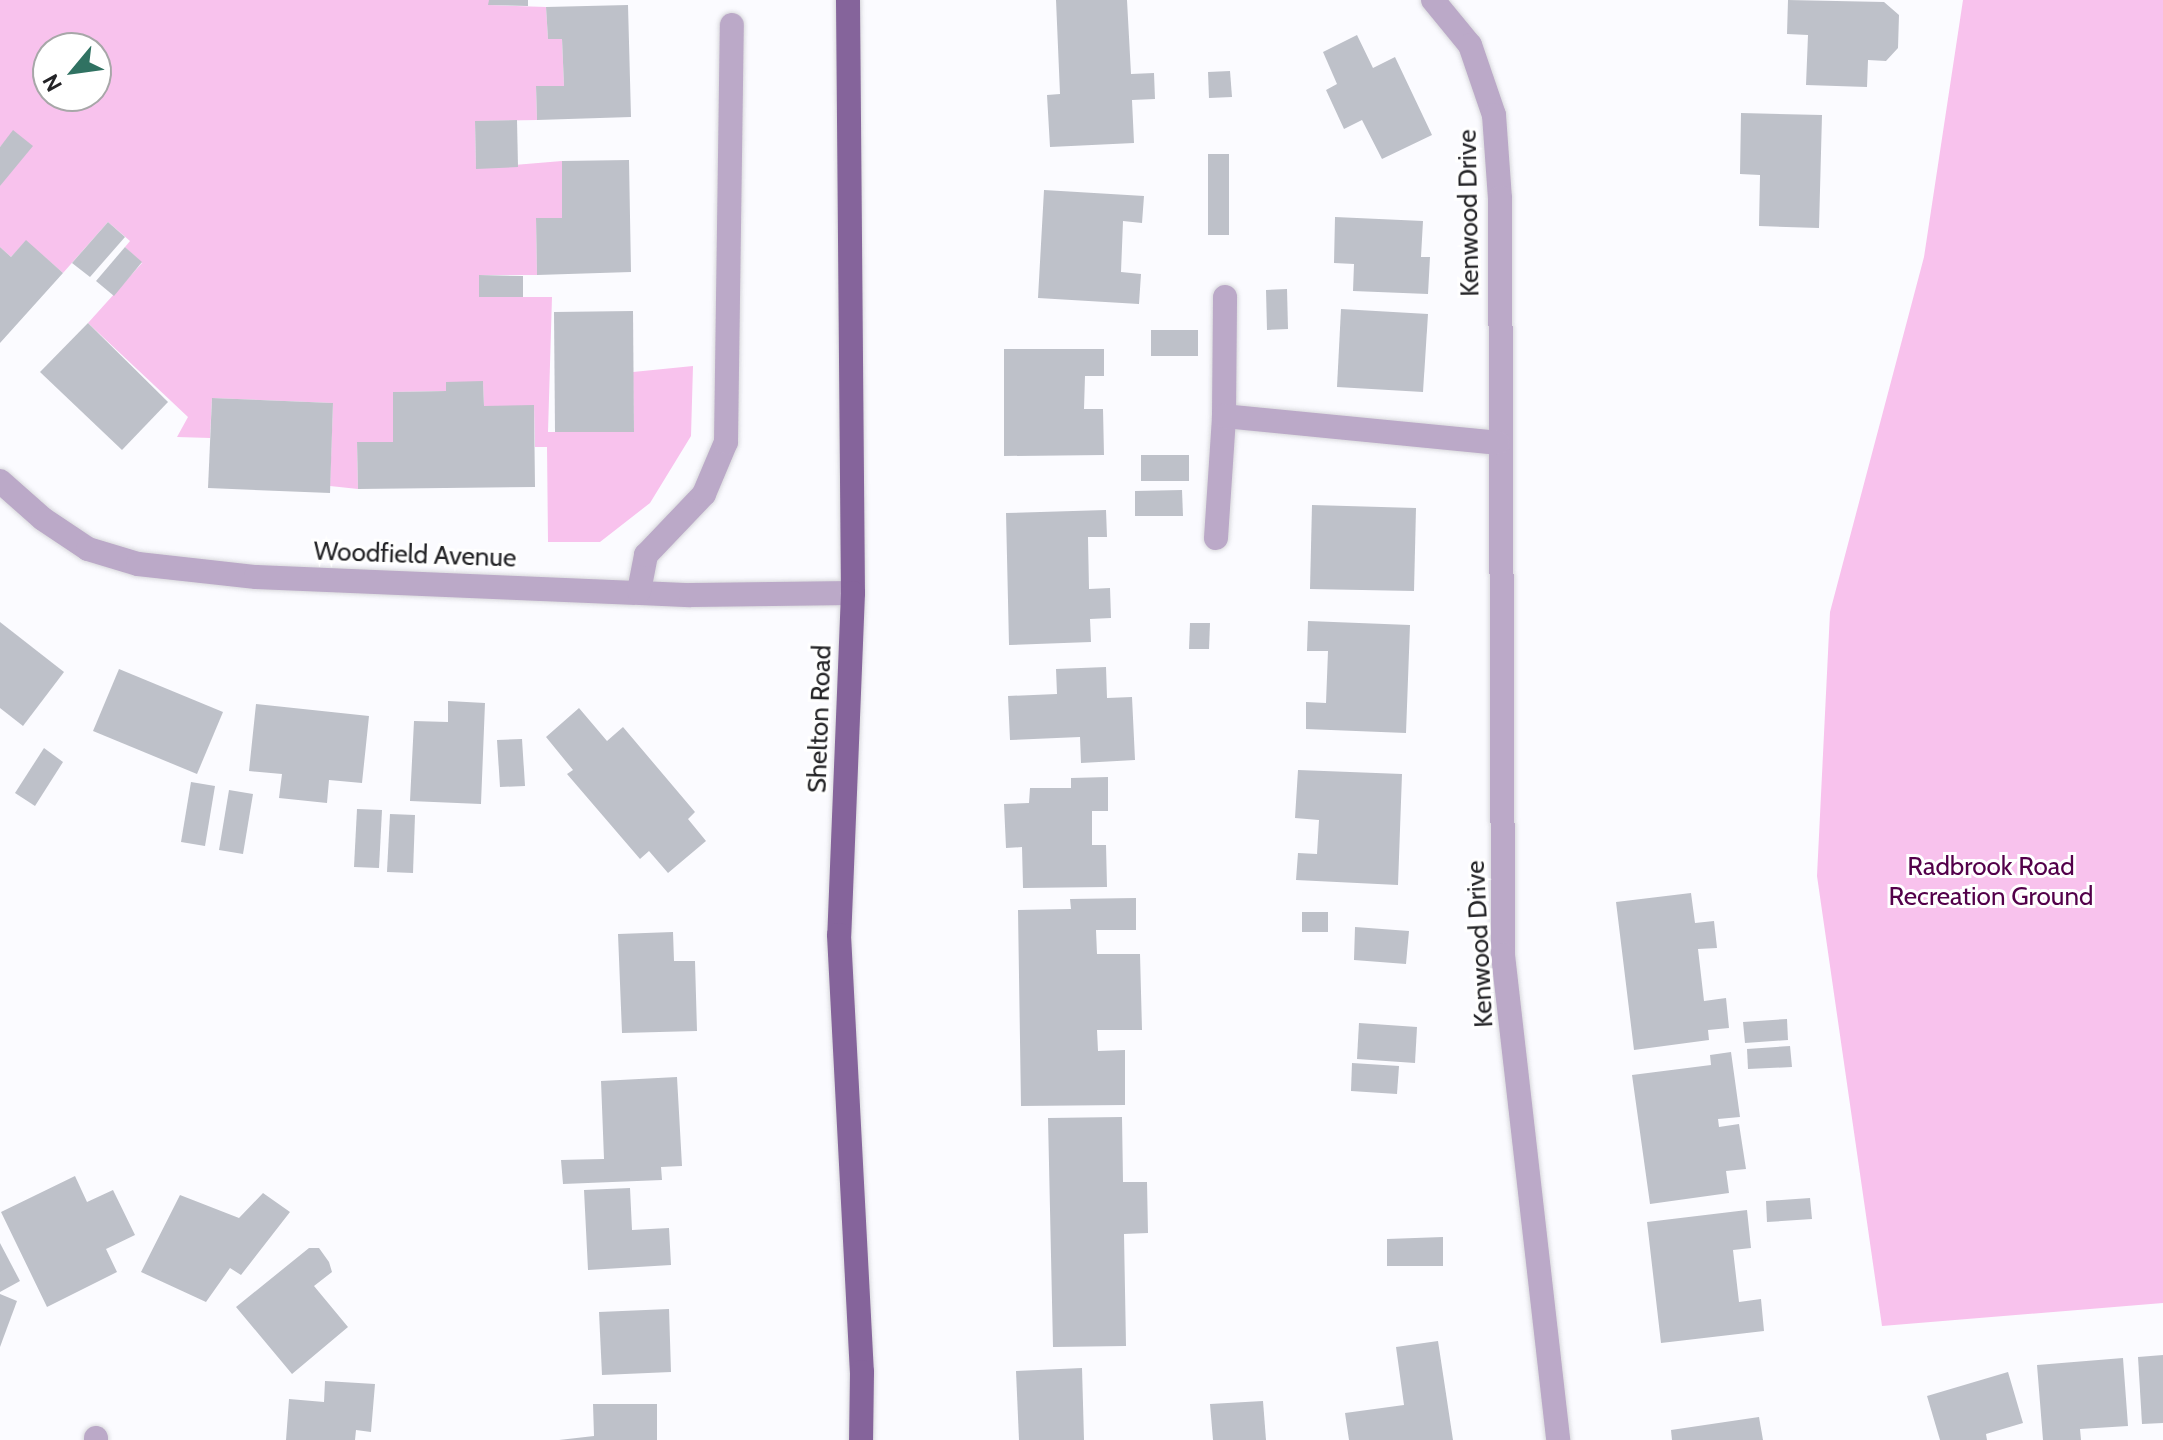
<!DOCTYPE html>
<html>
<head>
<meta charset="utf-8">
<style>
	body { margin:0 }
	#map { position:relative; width:2163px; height:1440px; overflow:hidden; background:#fbfbff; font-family:Cabin,sans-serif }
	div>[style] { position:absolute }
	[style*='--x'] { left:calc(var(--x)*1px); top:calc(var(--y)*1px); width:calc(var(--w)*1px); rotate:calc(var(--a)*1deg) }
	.green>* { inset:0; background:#f8c2ed }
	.building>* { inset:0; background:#bec1c9 }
	.roads { filter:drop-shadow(0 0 2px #d8d8dc) drop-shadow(0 0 2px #d8d8dc) }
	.minor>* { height:24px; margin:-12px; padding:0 12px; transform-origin:12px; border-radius:12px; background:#bba9c8 }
	.major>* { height:24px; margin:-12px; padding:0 12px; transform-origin:12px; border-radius:12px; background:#85649b }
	span { translate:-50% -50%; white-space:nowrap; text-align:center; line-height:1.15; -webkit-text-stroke:6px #fff; paint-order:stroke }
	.street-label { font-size:26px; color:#232326 }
	.park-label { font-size:26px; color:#53004a }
	.north { position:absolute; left:32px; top:32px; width:80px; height:80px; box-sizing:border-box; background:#fff; border:2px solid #a7a7a8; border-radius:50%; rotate:241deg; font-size:22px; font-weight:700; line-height:32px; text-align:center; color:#232326 }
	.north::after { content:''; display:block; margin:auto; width:28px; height:36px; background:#307262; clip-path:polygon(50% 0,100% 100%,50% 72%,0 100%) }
</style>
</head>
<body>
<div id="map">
	<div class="green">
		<div style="clip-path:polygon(evenodd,0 0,489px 0,489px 5px,546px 7px,548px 39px,562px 39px,564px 86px,536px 87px,537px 120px,475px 121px,476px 168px,562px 161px,562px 218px,536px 219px,537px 275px,479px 275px,479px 297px,552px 297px,548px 432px,634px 432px,633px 372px,693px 366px,691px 436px,650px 503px,600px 542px,548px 542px,547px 447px,535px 447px,534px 406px,484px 406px,483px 382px,446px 382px,446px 391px,393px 392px,393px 442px,357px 442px,358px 489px,330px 486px,333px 403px,212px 398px,210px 438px,177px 437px,188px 417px,88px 323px,142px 263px,125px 247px,130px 241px,108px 222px,63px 273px,26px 241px,11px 257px,0 247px,0 186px,14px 131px,0 147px,0 0,48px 48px,96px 48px,96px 96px,48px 96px,48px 48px)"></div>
		<div style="clip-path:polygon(1963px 0,2163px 0,2163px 1303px,1882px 1326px,1817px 876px,1830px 612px,1924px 257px)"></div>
	</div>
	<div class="building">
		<div style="clip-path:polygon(489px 0,528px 0,528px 6px,488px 5px)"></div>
		<div style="clip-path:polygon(1056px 0,1127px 0,1131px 74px,1154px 73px,1155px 99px,1132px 100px,1134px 143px,1050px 147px,1047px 95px,1060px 94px)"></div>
		<div style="clip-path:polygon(1788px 0,1884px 2px,1899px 15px,1898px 48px,1886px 61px,1868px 60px,1867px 87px,1806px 85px,1808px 35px,1787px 34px)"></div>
		<div style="clip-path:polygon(628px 5px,631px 117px,537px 120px,536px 86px,564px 86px,562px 39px,548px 39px,546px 7px)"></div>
		<div style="clip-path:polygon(1357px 35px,1373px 68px,1395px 57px,1432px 135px,1382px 159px,1362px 120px,1344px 129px,1326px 90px,1337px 84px,1323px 52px)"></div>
		<div style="clip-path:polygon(1230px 71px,1232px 97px,1209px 98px,1208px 72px)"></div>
		<div style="clip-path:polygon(1741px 113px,1822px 115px,1819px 228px,1759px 226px,1760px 175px,1740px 174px)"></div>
		<div style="clip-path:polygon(517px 120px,518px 167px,476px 169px,475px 121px)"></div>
		<div style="clip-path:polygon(13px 130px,33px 146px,0 186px,0 147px)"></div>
		<div style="clip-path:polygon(1208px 154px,1229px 154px,1229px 235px,1208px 235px)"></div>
		<div style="clip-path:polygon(629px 160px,631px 272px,537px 275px,536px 218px,562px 218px,562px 161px)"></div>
		<div style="clip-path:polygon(1044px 190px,1144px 196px,1142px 223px,1123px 221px,1121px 272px,1141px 274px,1139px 304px,1038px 298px)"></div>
		<div style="clip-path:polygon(1335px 217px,1423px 221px,1421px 257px,1430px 257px,1428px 294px,1353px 291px,1354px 264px,1334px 263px)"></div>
		<div style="clip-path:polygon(108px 222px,125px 237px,90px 277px,72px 263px)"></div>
		<div style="clip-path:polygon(26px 240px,63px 273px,0 343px,0 247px,11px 257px)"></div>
		<div style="clip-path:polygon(125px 247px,142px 262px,114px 296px,96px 281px)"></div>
		<div style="clip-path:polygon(479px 275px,523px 276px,523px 297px,479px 297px)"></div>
		<div style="clip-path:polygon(1287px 289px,1288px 329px,1267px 330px,1266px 290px)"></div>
		<div style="clip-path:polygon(1341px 309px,1428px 314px,1423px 392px,1337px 387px)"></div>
		<div style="clip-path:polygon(633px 311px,634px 432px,555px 432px,554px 312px)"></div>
		<div style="clip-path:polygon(88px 323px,168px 402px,122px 450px,40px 372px)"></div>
		<div style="clip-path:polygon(1151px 330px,1198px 330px,1198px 356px,1151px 356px)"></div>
		<div style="clip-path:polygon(1004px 349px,1104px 349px,1104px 376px,1085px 376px,1084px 409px,1103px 409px,1104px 455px,1004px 456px)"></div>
		<div style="clip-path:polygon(483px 381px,484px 406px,534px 405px,535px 487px,358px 489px,357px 442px,393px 442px,393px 392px,446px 391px,446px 382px)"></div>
		<div style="clip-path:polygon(212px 398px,333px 403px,330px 493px,208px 488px)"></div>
		<div style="clip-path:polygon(1141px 455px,1189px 455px,1189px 481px,1141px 481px)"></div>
		<div style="clip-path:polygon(1182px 490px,1183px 516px,1135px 516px,1135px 491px)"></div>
		<div style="clip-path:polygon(1312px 505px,1416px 508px,1414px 591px,1310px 589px)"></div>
		<div style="clip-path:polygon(1106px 510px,1107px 537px,1088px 537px,1089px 589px,1110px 588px,1111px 618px,1090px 619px,1091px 642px,1009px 645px,1006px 513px)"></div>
		<div style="clip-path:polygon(1308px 621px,1410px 625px,1406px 733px,1306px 729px,1306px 702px,1326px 703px,1328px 651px,1307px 651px)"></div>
		<div style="clip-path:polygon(0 622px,64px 672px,23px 726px,0 708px)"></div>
		<div style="clip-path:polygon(1190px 623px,1210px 623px,1209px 649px,1189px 649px)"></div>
		<div style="clip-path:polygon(1106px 667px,1107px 698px,1132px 697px,1135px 760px,1081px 763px,1080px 737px,1010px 740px,1008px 696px,1057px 694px,1056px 669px)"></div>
		<div style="clip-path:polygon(119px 669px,223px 712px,197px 774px,93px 731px)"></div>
		<div style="clip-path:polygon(448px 701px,485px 703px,481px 804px,410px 801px,414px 721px,448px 722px)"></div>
		<div style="clip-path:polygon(256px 704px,369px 716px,362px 783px,329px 780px,327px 803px,279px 798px,282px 774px,249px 771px)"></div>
		<div style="clip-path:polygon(579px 708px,607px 741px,623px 727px,695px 812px,688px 819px,706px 841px,668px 873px,649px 851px,640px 859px,567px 774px,573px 770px,546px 737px)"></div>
		<div style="clip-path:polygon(522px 739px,525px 786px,500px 787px,497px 740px)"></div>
		<div style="clip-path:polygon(44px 748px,63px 762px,35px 806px,15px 793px)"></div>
		<div style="clip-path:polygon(1298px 770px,1402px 774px,1398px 885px,1296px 880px,1298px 853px,1317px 854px,1319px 820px,1295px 818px)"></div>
		<div style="clip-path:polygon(1108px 777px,1108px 811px,1092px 811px,1092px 845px,1106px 845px,1107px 887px,1023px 888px,1022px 847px,1006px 848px,1004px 804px,1029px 803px,1030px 788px,1071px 788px,1071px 778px)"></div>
		<div style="clip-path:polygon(191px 782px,215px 786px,205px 846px,181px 842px)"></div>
		<div style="clip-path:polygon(229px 790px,253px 794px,243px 854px,219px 850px)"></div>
		<div style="clip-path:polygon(357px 809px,382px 810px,379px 868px,354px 867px)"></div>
		<div style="clip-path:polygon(390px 814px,415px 815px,413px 873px,387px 872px)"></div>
		<div style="clip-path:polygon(1691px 893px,1695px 923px,1714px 921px,1717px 948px,1698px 949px,1704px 1001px,1726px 998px,1729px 1028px,1708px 1030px,1709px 1040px,1634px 1050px,1616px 902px)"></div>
		<div style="clip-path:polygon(1136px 898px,1136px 930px,1096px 930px,1097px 954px,1140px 954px,1142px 1030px,1097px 1030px,1098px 1051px,1125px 1050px,1125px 1105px,1021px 1106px,1018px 910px,1071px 909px,1070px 899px)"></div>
		<div style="clip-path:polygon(1302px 912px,1328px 912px,1328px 932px,1302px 932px)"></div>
		<div style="clip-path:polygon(1355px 927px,1409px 931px,1406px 964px,1354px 960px)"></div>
		<div style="clip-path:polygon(673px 932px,674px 961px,695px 961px,697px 1031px,622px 1033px,618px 934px)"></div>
		<div style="clip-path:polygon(1787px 1019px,1788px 1040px,1745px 1043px,1743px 1022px)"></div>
		<div style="clip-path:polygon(1359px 1023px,1417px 1027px,1415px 1063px,1357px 1059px)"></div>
		<div style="clip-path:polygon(1790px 1046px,1792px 1067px,1748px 1069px,1747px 1049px)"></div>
		<div style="clip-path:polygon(1731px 1052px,1740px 1117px,1718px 1119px,1719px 1127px,1739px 1124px,1746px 1169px,1726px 1171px,1729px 1193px,1650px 1204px,1632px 1075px,1711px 1065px,1710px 1055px)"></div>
		<div style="clip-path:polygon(1352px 1063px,1399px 1066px,1397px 1094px,1351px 1091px)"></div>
		<div style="clip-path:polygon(677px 1077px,682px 1166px,661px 1167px,662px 1180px,563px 1184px,561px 1160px,604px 1159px,601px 1081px)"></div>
		<div style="clip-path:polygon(1122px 1117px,1123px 1182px,1147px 1182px,1148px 1233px,1124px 1234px,1126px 1346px,1053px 1347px,1048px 1118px)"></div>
		<div style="clip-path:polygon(75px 1176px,87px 1202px,113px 1190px,135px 1235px,106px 1249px,117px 1272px,47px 1307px,1px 1212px)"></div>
		<div style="clip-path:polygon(630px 1188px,632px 1230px,669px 1228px,671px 1265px,588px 1270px,584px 1190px)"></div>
		<div style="clip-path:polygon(263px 1193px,290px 1212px,241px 1275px,230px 1268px,206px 1302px,141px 1272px,180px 1195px,239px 1218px)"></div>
		<div style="clip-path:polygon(1810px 1198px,1812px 1219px,1767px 1222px,1766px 1201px)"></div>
		<div style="clip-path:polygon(1747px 1210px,1751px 1248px,1733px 1250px,1739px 1302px,1761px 1299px,1764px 1331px,1661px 1343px,1647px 1222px)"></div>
		<div style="clip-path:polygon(1443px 1237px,1443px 1266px,1387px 1266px,1387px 1239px)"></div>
		<div style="clip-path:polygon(0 1243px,20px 1281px,0 1292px)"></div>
		<div style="clip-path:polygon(309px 1248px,319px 1248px,329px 1262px,332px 1272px,314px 1286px,348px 1327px,292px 1374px,236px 1307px)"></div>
		<div style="clip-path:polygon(0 1294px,17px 1301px,0 1347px)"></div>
		<div style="clip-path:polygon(669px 1309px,671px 1372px,602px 1375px,599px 1312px)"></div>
		<div style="clip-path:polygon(1438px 1341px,1453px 1440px,1349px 1440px,1345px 1413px,1404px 1405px,1396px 1347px)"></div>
		<div style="clip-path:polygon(2163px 1355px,2163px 1423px,2142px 1424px,2138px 1357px)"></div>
		<div style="clip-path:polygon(2123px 1358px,2128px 1426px,2080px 1429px,2081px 1440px,2043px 1440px,2037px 1365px)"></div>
		<div style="clip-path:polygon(1082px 1368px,1084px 1440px,1019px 1440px,1016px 1371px)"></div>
		<div style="clip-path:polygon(2008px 1372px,2023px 1423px,1986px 1434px,1987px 1440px,1940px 1440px,1927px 1396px)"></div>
		<div style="clip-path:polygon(325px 1381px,375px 1384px,371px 1432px,356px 1430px,355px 1440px,286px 1440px,289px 1399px,324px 1402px)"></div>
		<div style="clip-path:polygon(1263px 1401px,1266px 1440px,1213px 1440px,1210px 1404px)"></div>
		<div style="clip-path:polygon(593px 1404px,657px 1404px,657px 1440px,559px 1440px,594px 1436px)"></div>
		<div style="clip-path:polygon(1759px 1417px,1763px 1440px,1672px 1440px,1671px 1430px)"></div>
	</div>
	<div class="roads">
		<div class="minor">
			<div style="--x:1433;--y:0;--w:58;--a:50.6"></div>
			<div style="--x:1470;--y:45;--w:74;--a:71.1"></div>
			<div style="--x:1494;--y:115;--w:83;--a:85.9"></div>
			<div style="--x:1500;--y:198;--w:757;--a:89.77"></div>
			<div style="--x:1503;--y:955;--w:488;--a:83.5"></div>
			<div style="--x:1224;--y:416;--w:119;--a:-89.5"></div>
			<div style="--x:0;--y:481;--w:57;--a:41.5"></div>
			<div style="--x:43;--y:519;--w:54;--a:33.7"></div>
			<div style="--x:88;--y:549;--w:52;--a:16.7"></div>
			<div style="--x:138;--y:564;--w:119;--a:6.3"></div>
			<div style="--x:256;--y:577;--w:435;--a:2.4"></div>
			<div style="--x:691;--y:595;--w:162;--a:-0.7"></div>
			<div style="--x:1216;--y:538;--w:122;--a:-86.2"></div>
			<div style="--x:1224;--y:416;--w:275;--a:5.6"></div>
			<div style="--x:639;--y:591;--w:37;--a:-79"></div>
			<div style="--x:646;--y:555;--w:84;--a:-46.4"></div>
			<div style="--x:704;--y:494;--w:56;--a:-67.1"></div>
			<div style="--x:726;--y:442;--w:417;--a:-89.2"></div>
			<div style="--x:96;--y:1438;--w:2;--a:90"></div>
		</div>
		<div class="major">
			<div style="--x:848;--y:0;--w:593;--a:89.52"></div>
			<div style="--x:853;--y:593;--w:342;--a:92.3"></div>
			<div style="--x:839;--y:935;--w:438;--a:87"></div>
			<div style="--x:862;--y:1372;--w:68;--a:90.8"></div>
		</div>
	</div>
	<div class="street-label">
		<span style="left:1469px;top:213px;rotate:-91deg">Kenwood Drive</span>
		<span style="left:415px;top:555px;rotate:2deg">Woodfield Avenue</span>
		<span style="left:820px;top:719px;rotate:-88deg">Shelton Road</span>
		<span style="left:1480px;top:944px;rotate:-93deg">Kenwood Drive</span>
	</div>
	<div class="park-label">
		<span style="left:1991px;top:882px">Radbrook Road<br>Recreation Ground</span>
	</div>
	<div class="north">N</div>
</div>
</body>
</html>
